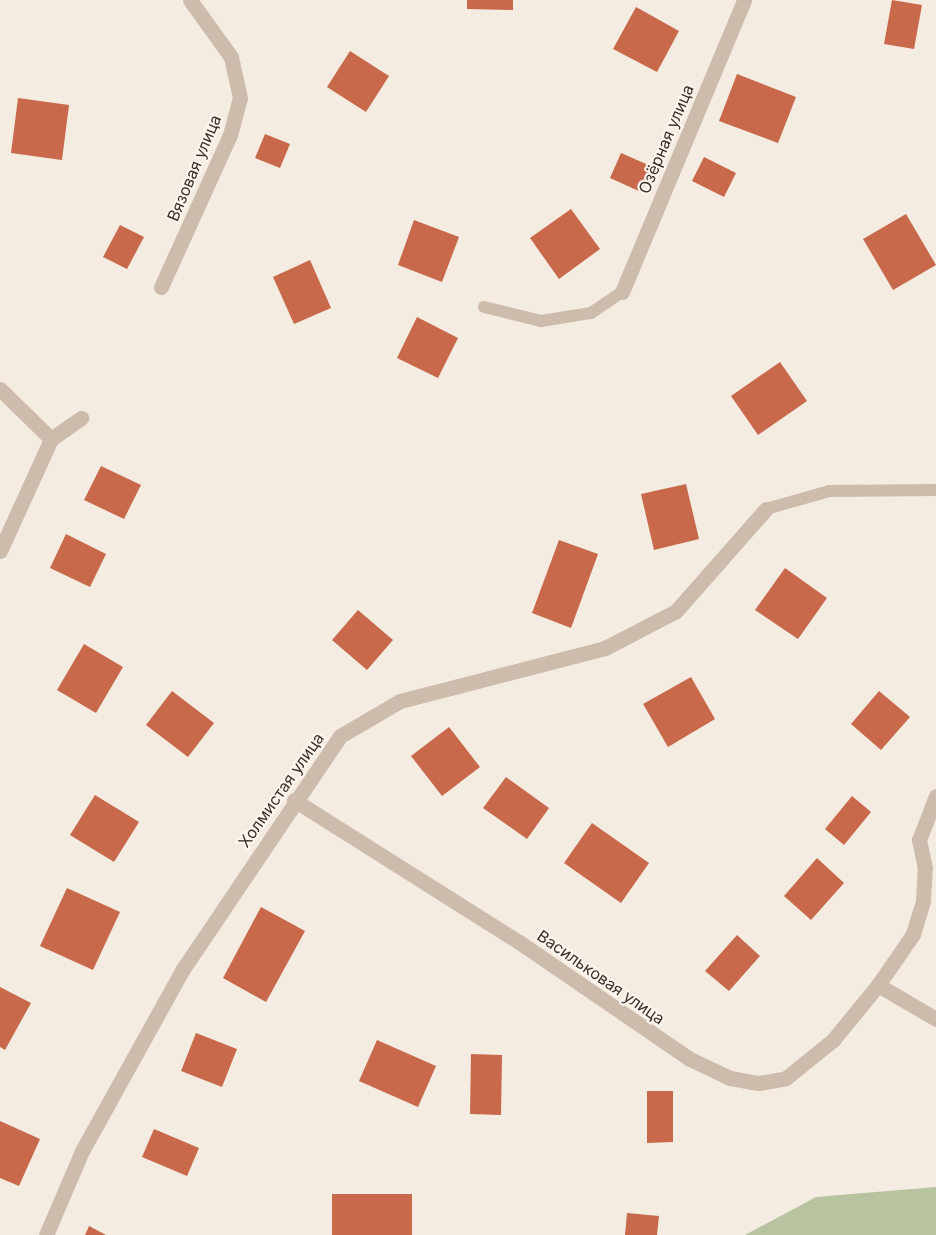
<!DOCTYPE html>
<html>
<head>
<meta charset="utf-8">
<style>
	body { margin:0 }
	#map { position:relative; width:936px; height:1235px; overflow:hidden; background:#f4ebe1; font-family:Inter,sans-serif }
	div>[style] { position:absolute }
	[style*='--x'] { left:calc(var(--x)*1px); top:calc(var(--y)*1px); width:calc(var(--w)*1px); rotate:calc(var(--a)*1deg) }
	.green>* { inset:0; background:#b8c4a0 }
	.building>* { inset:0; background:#c8694b }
	.lane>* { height:12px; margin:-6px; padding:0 6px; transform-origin:6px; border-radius:6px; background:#cdbbac }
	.street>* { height:15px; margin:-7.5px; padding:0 7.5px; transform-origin:7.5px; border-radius:7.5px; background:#cdbbac }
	span { translate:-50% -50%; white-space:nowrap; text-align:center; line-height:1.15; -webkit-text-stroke:4.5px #fbf5ee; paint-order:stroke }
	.street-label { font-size:16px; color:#3b302b }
</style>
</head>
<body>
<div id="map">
	<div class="green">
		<div style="clip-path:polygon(936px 1187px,936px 1235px,745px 1235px,816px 1197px)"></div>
	</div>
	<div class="building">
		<div style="clip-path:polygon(467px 0,513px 0,513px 10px,467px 9px)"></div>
		<div style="clip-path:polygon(892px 0,922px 5px,914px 49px,884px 44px)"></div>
		<div style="clip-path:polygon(636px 7px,679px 31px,657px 72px,613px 49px)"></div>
		<div style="clip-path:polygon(350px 51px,389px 76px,366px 112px,327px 87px)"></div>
		<div style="clip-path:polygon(737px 74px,796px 97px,778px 143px,719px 121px)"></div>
		<div style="clip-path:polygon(18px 98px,69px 105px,62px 160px,11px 153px)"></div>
		<div style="clip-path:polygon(265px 134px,290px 144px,280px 168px,255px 158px)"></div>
		<div style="clip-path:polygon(621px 153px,653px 167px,641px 192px,610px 178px)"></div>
		<div style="clip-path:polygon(704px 157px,736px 173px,724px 197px,692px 181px)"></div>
		<div style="clip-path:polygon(571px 209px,600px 249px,559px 279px,530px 238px)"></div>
		<div style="clip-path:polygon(906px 214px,936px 265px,893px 290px,863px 239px)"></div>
		<div style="clip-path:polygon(414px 220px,459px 237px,442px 282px,398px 265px)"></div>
		<div style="clip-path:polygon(120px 225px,144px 237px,127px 269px,103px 257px)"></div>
		<div style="clip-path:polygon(310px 260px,331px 308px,294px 324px,273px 277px)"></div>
		<div style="clip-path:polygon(417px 317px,458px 338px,438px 378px,397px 358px)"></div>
		<div style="clip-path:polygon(780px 362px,807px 401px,758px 435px,731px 396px)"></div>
		<div style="clip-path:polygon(101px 466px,141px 485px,124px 519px,84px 500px)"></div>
		<div style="clip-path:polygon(686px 484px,699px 539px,654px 550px,641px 494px)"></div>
		<div style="clip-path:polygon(66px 534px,106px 554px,90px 587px,50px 568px)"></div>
		<div style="clip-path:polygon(559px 540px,598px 554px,571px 628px,532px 613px)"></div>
		<div style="clip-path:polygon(785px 568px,827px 598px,798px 639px,755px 610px)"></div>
		<div style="clip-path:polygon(358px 610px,393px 640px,367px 670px,332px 640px)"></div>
		<div style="clip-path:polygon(84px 644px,123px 667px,96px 713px,57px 690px)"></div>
		<div style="clip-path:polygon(691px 677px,715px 719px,668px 747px,643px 704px)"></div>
		<div style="clip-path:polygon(172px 691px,214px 723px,188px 757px,146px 725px)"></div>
		<div style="clip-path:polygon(879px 691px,910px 717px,881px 750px,851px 724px)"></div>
		<div style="clip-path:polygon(449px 727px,480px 767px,442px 796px,411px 756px)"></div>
		<div style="clip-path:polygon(506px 777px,549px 808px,527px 839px,483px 808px)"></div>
		<div style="clip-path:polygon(95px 795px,139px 822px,114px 862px,70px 835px)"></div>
		<div style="clip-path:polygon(852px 796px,871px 812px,844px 845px,825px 829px)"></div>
		<div style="clip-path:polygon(592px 823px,649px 863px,621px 903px,564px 863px)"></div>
		<div style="clip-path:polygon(817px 858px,844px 883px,811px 920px,784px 896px)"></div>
		<div style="clip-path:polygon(67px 888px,120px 912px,93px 970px,40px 946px)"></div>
		<div style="clip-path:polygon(261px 907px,305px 931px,266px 1002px,223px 978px)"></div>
		<div style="clip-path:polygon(737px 935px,760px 956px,729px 991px,705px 971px)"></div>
		<div style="clip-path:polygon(0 987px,31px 1003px,5px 1050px,0 1047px)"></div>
		<div style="clip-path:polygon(196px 1033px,237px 1049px,222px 1087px,181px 1071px)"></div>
		<div style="clip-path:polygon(377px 1040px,436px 1066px,418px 1107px,359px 1081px)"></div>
		<div style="clip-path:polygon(471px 1054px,502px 1055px,501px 1115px,470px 1114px)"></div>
		<div style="clip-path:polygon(647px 1091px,673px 1091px,673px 1142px,647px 1143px)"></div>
		<div style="clip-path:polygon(0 1121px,40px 1139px,19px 1186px,0 1178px)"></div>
		<div style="clip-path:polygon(154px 1129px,199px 1148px,187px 1176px,142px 1157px)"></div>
		<div style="clip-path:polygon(332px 1194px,412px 1194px,412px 1235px,332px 1235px)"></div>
		<div style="clip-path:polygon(627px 1213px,659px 1216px,657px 1235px,625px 1235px)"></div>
		<div style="clip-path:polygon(89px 1226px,106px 1235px,85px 1235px)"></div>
	</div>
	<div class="lane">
		<div style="--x:484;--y:307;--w:59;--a:13.8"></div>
		<div style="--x:541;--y:321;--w:51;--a:-9.1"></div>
		<div style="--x:591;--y:313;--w:37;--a:-34"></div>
		<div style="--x:766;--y:509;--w:66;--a:-15.9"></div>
		<div style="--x:829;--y:491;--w:107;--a:-0.5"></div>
	</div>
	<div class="street">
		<div style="--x:161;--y:287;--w:167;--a:-65.6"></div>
		<div style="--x:230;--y:135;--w:38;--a:-75"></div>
		<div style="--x:240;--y:98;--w:42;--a:-102.4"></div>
		<div style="--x:231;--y:57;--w:70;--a:-125.7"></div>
		<div style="--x:622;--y:292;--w:316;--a:-67.3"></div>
		<div style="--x:0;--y:389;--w:71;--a:44.4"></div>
		<div style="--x:0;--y:551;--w:123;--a:-65.5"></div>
		<div style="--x:51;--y:439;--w:37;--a:-35"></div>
		<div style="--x:294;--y:800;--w:266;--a:32.3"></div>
		<div style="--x:519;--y:942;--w:207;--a:34.4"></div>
		<div style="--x:690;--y:1059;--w:44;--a:25.4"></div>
		<div style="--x:730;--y:1078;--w:29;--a:10"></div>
		<div style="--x:759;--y:1083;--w:27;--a:-10"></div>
		<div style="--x:786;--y:1078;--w:60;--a:-39"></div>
		<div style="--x:833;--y:1040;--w:71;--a:-50.7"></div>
		<div style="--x:878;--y:985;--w:67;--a:30.4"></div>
		<div style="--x:878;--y:985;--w:62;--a:-55.5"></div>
		<div style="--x:913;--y:934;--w:34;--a:-73"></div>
		<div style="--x:923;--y:901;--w:33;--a:-87"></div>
		<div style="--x:925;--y:868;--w:29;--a:-102"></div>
		<div style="--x:919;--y:840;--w:47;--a:-68.9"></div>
		<div style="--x:46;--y:1235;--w:91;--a:-66.8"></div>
		<div style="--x:82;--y:1151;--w:208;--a:-61"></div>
		<div style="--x:183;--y:969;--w:281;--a:-56"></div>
		<div style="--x:340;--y:736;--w:69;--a:-30.3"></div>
		<div style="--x:400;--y:701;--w:212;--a:-14.5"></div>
		<div style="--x:605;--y:648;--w:80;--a:-27.5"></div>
		<div style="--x:676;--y:611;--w:136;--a:-48.6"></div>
	</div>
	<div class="street-label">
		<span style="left:666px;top:139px;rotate:-67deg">Озёрная улица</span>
		<span style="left:194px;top:168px;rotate:-67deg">Вязовая улица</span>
		<span style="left:281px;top:790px;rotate:-55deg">Холмистая улица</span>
		<span style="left:601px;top:977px;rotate:35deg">Васильковая улица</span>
	</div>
</div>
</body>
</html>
